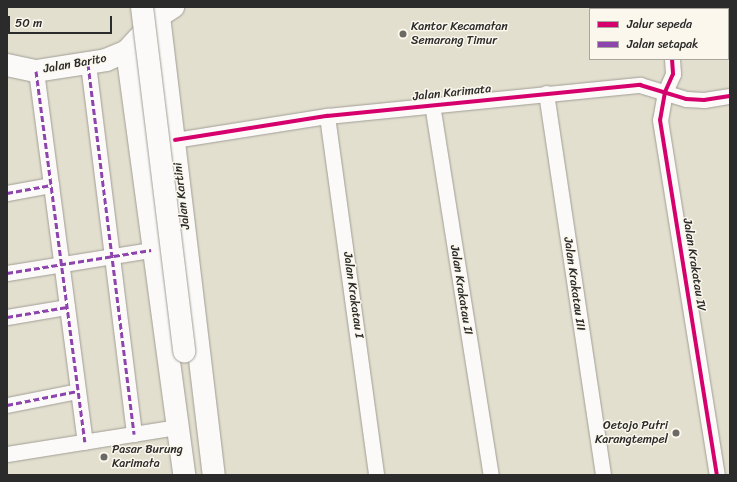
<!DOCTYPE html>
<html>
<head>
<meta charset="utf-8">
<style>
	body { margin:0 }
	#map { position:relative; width:737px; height:482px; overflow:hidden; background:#e3dfcf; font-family:Sriracha,sans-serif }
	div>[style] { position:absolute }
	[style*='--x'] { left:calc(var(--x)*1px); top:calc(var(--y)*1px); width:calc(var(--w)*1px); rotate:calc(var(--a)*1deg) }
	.roads { filter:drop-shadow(0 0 1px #a09e95) drop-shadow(0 0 1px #a09e95) }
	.street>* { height:15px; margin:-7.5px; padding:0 7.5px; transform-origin:7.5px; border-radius:7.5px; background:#fbfaf8 }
	.secondary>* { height:22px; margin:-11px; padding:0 11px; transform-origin:11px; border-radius:11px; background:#fbfaf8 }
	.bridges { filter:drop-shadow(0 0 1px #a09e95) drop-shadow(0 0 1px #a09e95) }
	.secondary-bridge>* { height:22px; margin:-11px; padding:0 11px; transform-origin:11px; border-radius:11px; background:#fbfaf8 }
	.quiet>* { height:3px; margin-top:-1.5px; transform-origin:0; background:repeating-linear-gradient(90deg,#8e44ad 0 6px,transparent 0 9px) }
	.cycleway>* { height:4px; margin:-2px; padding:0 2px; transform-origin:2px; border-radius:2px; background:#d6006c }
	.dots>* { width:11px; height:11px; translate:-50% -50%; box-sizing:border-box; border:2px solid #fbf7ec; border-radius:50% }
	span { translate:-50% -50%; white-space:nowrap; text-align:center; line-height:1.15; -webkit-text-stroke:3px #fbf7ec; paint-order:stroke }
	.poi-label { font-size:12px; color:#2b2b2b }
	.left { translate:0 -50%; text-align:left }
	.right { translate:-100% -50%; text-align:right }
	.street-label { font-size:12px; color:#2b2b2b }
	.frame { position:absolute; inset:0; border:8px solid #2b2b2b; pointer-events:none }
	.legend { position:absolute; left:589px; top:8px; width:140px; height:52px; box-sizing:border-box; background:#fbf7ec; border:1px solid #a8a59f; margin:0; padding:5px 7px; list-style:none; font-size:12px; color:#2b2b2b }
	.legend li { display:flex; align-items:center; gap:8px; height:20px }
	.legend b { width:20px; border:1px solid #a8a59f }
	.scale { position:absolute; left:8px; top:16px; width:104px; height:18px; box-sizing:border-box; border:2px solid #2b2b2b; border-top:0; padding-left:5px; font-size:12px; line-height:14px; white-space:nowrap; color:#2b2b2b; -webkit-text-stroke:3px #fbf7ec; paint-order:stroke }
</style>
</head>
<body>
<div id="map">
	<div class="roads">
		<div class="street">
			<div style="--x:669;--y:7;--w:2;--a:90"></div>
			<div style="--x:672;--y:59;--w:15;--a:86"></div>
			<div style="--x:673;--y:74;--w:20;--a:114"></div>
			<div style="--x:665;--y:92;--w:28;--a:100"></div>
			<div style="--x:660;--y:120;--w:360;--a:80.9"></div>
			<div style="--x:88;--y:64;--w:373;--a:82.9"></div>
			<div style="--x:36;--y:71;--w:374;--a:82.5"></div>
			<div style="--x:546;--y:93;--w:386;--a:81.5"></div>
			<div style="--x:432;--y:104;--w:376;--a:81"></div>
			<div style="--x:327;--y:116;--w:362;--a:82.2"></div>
			<div style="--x:175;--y:140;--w:154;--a:-9"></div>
			<div style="--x:327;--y:116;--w:315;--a:-5.7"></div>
			<div style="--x:640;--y:85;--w:48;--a:16.9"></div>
			<div style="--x:686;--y:99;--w:18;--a:3"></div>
			<div style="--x:704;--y:100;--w:26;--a:-9"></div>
			<div style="--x:7;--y:193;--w:45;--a:-10.3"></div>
			<div style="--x:7;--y:273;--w:146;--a:-9.1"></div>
			<div style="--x:7;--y:317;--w:61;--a:-9.5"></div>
			<div style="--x:7;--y:405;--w:72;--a:-11.2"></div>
			<div style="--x:7;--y:454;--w:173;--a:-9"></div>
		</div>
		<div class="secondary">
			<div style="--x:159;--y:16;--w:462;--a:83.2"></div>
			<div style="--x:127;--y:51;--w:428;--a:82.3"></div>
			<div style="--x:7;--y:65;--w:30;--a:12"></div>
			<div style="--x:36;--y:71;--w:71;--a:-8.9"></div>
			<div style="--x:106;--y:60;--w:23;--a:-23"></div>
			<div style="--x:127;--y:51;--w:47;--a:-47.6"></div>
			<div style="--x:159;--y:16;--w:17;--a:-33"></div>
		</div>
	</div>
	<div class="bridges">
		<div class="secondary-bridge">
			<div style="--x:142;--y:7;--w:347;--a:83"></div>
		</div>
	</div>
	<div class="quiet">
		<div style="--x:88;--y:64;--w:373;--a:82.9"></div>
		<div style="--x:36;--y:71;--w:374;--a:82.5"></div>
		<div style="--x:7;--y:193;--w:45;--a:-10.3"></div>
		<div style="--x:7;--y:273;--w:146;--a:-9.1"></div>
		<div style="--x:7;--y:317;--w:61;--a:-9.5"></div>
		<div style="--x:7;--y:405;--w:72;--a:-11.2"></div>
	</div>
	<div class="cycleway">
		<div style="--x:672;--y:59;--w:15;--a:86"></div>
		<div style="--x:673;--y:74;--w:20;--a:114"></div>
		<div style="--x:665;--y:92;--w:28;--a:100"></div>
		<div style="--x:660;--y:120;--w:360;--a:80.9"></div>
		<div style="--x:175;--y:140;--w:154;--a:-9"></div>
		<div style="--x:327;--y:116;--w:315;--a:-5.7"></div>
		<div style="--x:640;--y:85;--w:48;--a:16.9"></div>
		<div style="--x:686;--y:99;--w:18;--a:3"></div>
		<div style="--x:704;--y:100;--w:26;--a:-9"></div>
	</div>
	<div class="dots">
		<div style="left:403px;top:34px;background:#6b6a64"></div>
		<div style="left:676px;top:433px;background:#6b6a64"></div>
		<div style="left:104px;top:457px;background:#6b6a64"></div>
	</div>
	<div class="poi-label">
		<span class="left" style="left:411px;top:34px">Kantor Kecamatan<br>Semarang Timur</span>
		<span class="right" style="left:668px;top:433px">Oetojo Putri<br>Karangtempel</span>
		<span class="left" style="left:112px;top:457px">Pasar Burung<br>Karimata</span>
	</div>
	<div class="street-label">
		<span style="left:75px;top:64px;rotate:-10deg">Jalan Barito</span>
		<span style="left:452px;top:93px;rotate:-6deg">Jalan Karimata</span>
		<span style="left:182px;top:196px;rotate:-97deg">Jalan Kartini</span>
		<span style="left:694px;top:265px;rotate:81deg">Jalan Krakatau IV</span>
		<span style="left:574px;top:284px;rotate:82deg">Jalan Krakatau III</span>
		<span style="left:461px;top:290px;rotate:81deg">Jalan Krakatau II</span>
		<span style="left:353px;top:295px;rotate:82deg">Jalan Krakatau I</span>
	</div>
	<div class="frame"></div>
	<ul class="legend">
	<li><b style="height:5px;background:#d6006c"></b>Jalur sepeda</li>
	<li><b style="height:5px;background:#8e44ad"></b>Jalan setapak</li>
	</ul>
	<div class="scale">50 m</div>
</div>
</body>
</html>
